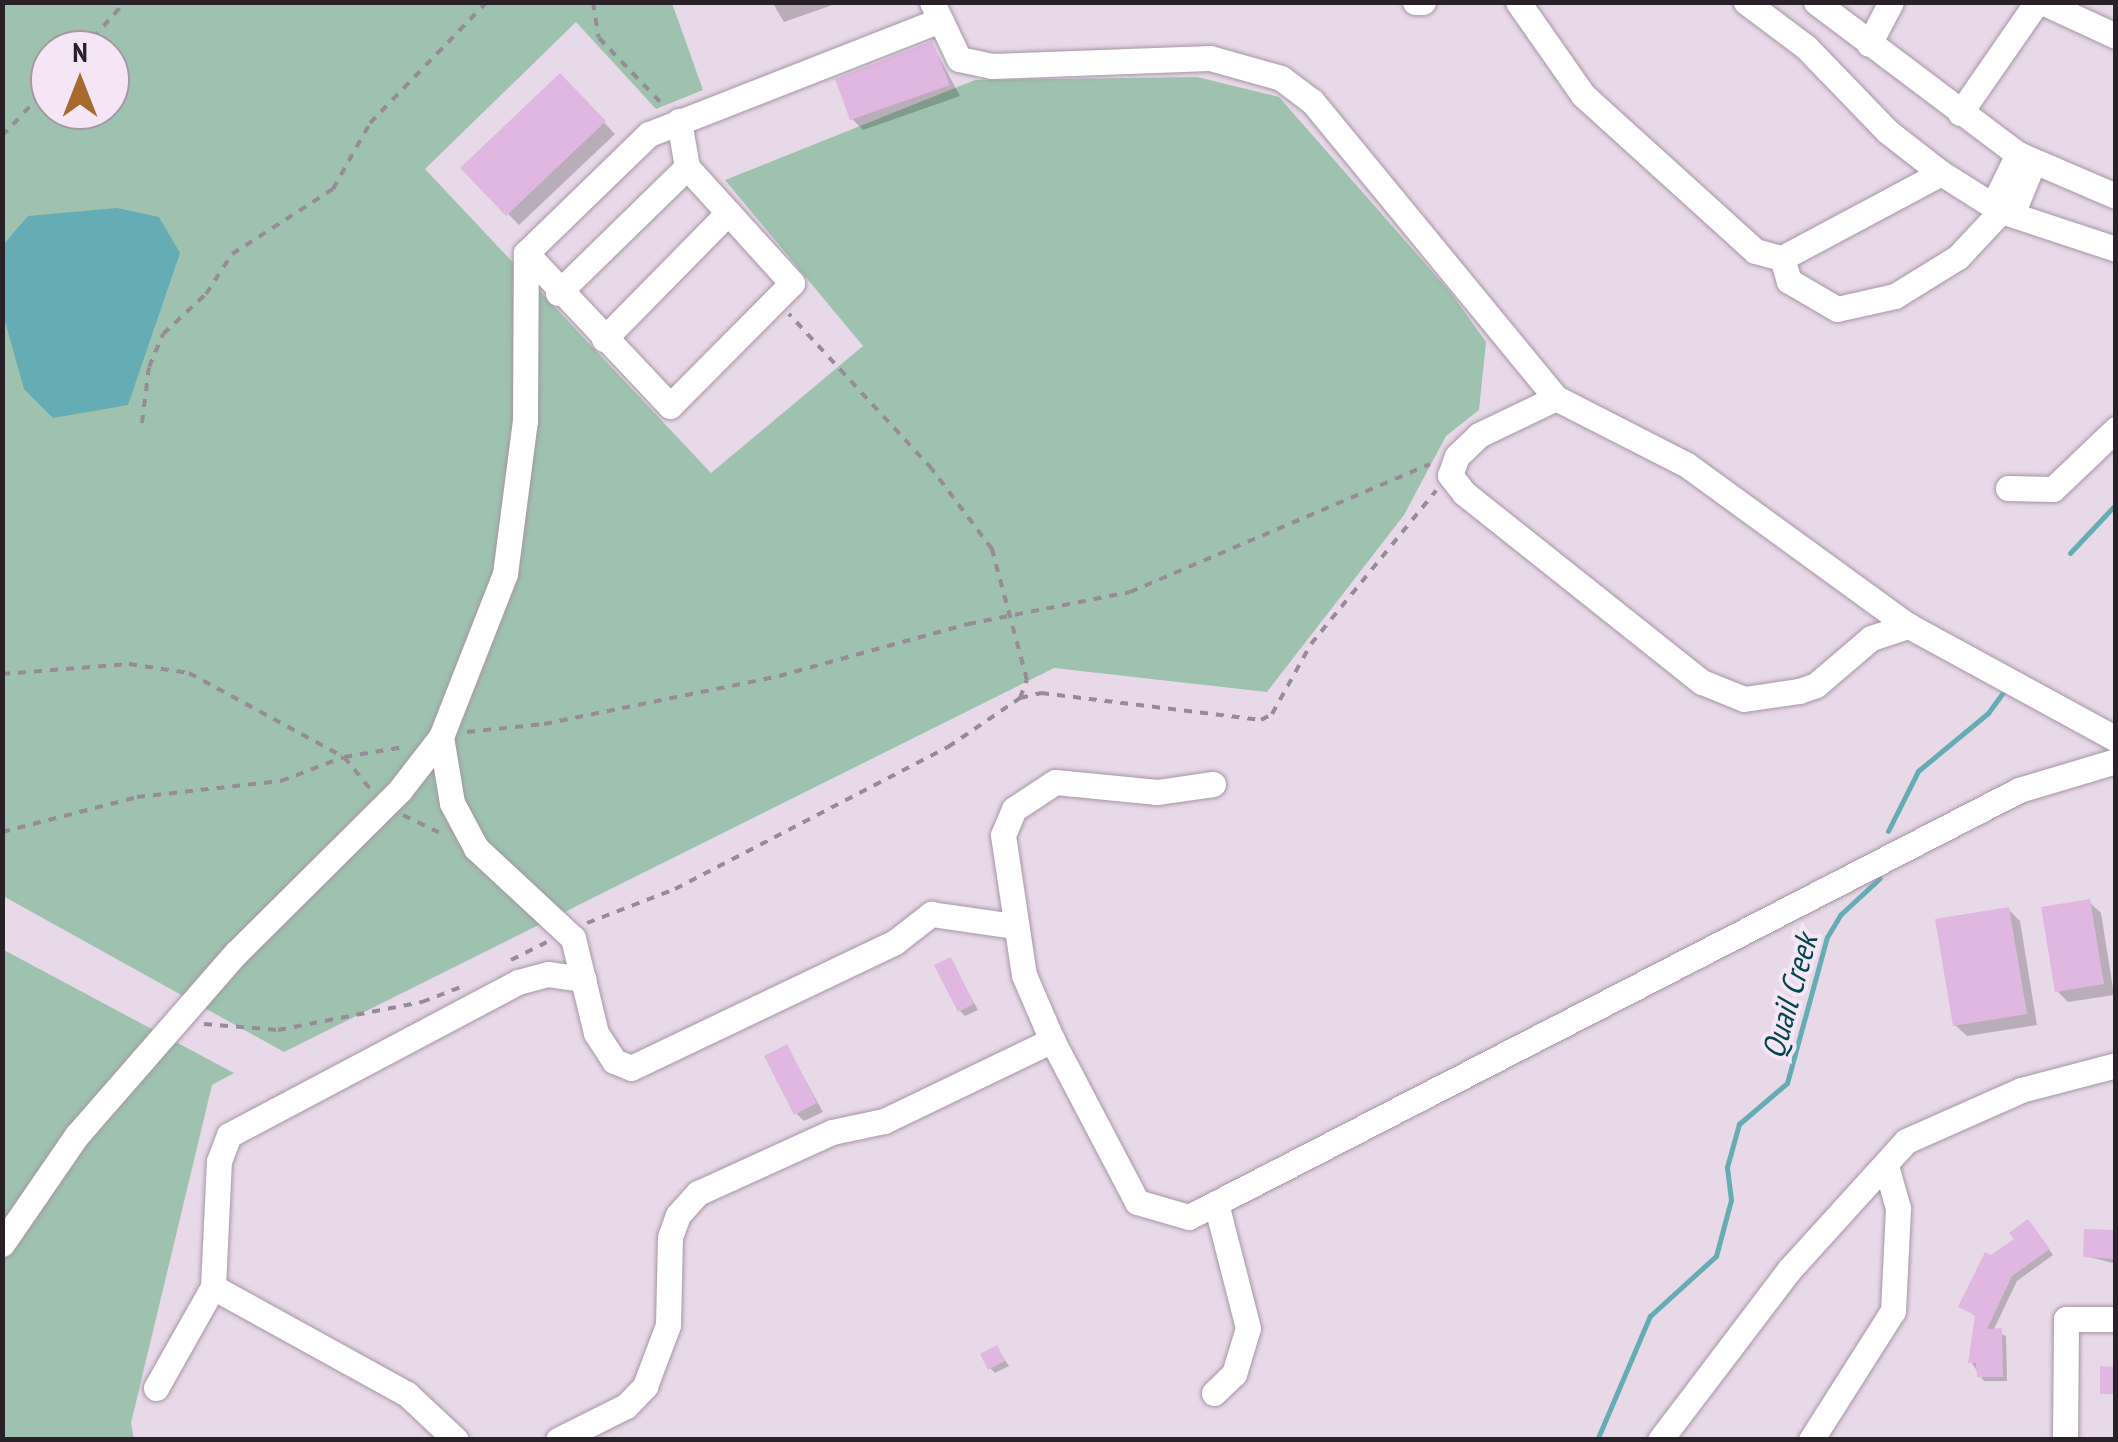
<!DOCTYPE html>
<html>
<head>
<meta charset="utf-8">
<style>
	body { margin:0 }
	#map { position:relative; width:2118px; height:1442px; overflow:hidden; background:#e8d9e8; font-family:"PT Sans Narrow",sans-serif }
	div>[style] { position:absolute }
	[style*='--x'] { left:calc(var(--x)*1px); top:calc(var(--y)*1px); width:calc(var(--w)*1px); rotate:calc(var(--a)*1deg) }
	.green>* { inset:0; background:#9ec2af }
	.water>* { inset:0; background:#65acb4 }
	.shadow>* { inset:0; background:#0003 }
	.stream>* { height:5px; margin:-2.5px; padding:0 2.5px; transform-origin:2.5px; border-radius:2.5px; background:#65acb4 }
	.building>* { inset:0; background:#e0b7e1 }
	.path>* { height:4px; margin-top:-2px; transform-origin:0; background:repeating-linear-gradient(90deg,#968b96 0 8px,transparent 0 16px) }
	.roads { filter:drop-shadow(0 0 2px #a496a4) drop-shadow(0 0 2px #a496a4) }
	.minor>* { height:25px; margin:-12.5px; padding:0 12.5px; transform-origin:12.5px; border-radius:12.5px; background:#fff }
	span { translate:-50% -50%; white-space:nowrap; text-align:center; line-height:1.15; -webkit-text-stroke:8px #f5e6f5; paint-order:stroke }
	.water-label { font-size:32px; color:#00464c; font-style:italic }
	.frame { position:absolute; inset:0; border:5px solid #282228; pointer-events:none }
	.north { position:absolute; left:30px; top:30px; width:100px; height:100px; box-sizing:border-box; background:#f5e6f5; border:2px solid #a398a3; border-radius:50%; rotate:0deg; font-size:28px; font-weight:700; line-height:40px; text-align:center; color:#282228 }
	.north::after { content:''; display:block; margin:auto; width:35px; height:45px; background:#a76a2e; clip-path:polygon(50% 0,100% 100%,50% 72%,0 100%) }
</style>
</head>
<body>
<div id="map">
	<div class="green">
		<div style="clip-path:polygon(evenodd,3px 3px,672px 3px,703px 90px,656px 109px,576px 22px,425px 169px,711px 473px,863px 346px,725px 180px,975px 80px,1197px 77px,1279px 97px,1451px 293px,1486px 342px,1479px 410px,1446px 436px,1404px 515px,1267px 692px,1054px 668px,284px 1052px,3px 896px,3px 3px,50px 50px,110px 50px,110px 110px,50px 110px,50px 50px)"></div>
		<div style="clip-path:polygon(2px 949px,234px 1073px,212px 1085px,131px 1423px,134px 1439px,3px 1439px)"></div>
	</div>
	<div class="water">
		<div style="clip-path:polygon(117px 208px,159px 217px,180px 253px,128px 405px,53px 418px,24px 389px,3px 314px,3px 245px,28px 216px)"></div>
	</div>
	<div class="shadow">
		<div style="clip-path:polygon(772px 2px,841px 2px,784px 22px)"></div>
		<div style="clip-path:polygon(932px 44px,960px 96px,863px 130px,852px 119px)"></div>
		<div style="clip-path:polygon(560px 76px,615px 134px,519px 225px,463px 168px)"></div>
		<div style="clip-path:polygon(2089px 902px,2101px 913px,2114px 995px,2068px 1002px,2057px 991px)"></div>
		<div style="clip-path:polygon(2008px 909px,2020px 921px,2037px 1025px,1967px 1036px,1955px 1025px)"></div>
		<div style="clip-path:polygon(950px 960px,978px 1010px,965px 1016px,960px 1011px)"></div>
		<div style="clip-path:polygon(787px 1047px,823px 1112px,804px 1121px,796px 1113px)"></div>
		<div style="clip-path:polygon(2033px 1227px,2053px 1255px,2017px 1281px,1993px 1331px,2006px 1336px,2007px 1381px,1984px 1381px,1971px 1362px,1977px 1317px,1961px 1306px,1991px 1258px)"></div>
		<div style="clip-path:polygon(2116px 1233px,2116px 1264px,2086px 1256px)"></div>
		<div style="clip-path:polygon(997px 1348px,1009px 1366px,995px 1373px,990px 1368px)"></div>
	</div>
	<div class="stream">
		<div style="--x:2070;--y:553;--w:67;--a:-46.8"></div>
		<div style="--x:1888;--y:831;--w:67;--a:-63.4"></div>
		<div style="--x:1918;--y:771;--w:91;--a:-39.6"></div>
		<div style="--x:1988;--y:713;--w:31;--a:-54"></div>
		<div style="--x:1597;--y:1440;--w:135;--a:-66.9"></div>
		<div style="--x:1650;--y:1316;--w:89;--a:-42.3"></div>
		<div style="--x:1716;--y:1256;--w:58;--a:-75"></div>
		<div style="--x:1731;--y:1200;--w:33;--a:-97"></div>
		<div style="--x:1727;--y:1167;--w:45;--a:-74.4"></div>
		<div style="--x:1739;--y:1124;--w:63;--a:-40.5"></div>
		<div style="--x:1787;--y:1083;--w:151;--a:-74.7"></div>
		<div style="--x:1827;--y:937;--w:26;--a:-59"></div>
		<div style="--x:1840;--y:915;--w:54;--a:-42.8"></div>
	</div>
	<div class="building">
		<div style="clip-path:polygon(932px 41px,950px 85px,850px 120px,835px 79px)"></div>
		<div style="clip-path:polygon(560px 73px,606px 121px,506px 216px,460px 168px)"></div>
		<div style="clip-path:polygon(2090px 899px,2104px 984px,2055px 992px,2041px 907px)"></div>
		<div style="clip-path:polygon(2009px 907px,2027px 1014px,1953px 1026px,1935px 919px)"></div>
		<div style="clip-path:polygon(951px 957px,974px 1004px,958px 1012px,934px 965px)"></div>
		<div style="clip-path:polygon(787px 1044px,817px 1103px,794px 1115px,764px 1056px)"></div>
		<div style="clip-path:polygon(2028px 1219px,2050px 1249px,2012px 1276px,1987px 1329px,2002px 1328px,2003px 1377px,1977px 1377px,1976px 1363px,1968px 1363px,1975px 1315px,1958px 1307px,1985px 1252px,1991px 1255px,2014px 1239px,2009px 1233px)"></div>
		<div style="clip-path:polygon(2084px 1229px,2116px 1230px,2116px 1259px,2083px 1257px)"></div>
		<div style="clip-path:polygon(997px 1345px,1005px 1361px,988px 1370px,980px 1354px)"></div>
		<div style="clip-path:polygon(2100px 1366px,2116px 1367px,2116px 1394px,2100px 1394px)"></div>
	</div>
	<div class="path">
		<div style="--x:593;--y:2;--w:36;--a:81"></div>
		<div style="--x:599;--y:38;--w:93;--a:46.3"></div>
		<div style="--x:82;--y:50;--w:64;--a:-48.1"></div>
		<div style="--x:2;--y:136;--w:70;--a:-46.7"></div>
		<div style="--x:142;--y:423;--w:56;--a:-82.9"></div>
		<div style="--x:149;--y:367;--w:36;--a:-67"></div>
		<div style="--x:163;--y:334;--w:59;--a:-42.9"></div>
		<div style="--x:206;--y:294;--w:48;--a:-57"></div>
		<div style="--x:232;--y:254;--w:120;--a:-32.8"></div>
		<div style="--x:333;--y:189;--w:76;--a:-60.7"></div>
		<div style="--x:370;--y:123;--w:168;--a:-46"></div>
		<div style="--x:2;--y:674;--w:127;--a:-4.5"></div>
		<div style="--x:129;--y:664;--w:61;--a:8.5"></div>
		<div style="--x:189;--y:673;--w:176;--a:28.5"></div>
		<div style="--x:344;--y:757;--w:61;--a:-9.5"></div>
		<div style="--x:1020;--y:698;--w:22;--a:-13"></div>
		<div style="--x:1041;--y:693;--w:222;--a:7"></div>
		<div style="--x:1261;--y:720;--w:13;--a:-29"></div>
		<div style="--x:1272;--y:714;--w:80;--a:-60.9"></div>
		<div style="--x:1311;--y:644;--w:198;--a:-50.8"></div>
		<div style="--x:467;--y:732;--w:77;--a:-5.9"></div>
		<div style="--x:544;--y:724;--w:240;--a:-11.5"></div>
		<div style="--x:779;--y:676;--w:196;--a:-15.4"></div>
		<div style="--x:968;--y:624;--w:165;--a:-11.2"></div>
		<div style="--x:1130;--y:592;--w:326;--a:-23.1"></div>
		<div style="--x:403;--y:815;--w:46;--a:26"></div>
		<div style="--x:2;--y:832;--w:139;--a:-14.5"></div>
		<div style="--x:137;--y:797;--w:145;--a:-6.3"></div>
		<div style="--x:281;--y:781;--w:67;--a:-20.9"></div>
		<div style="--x:344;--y:757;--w:44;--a:50.5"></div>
		<div style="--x:587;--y:923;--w:94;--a:-21.1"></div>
		<div style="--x:675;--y:889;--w:308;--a:-27.5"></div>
		<div style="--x:948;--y:747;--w:87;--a:-34.2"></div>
		<div style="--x:1020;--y:698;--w:19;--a:-69"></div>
		<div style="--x:1027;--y:680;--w:136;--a:-105"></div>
		<div style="--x:992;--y:549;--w:100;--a:-126.9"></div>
		<div style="--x:932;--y:469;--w:211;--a:-132.7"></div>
		<div style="--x:511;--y:960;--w:40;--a:-26.6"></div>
		<div style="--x:204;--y:1024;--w:74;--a:4.6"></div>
		<div style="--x:278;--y:1030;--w:147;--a:-11"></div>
		<div style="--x:422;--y:1002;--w:44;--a:-21.3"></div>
	</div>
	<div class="roads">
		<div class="minor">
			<div style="--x:932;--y:2;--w:63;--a:64.7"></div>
			<div style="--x:959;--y:59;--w:34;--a:12"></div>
			<div style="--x:992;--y:66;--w:218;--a:-2.1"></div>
			<div style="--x:1210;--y:58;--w:74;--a:15.7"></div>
			<div style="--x:1281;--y:78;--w:39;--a:37"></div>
			<div style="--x:1312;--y:101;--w:384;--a:50.6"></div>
			<div style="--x:1556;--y:398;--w:147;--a:27.1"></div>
			<div style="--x:1687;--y:465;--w:274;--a:36"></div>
			<div style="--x:1909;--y:626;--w:236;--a:28.6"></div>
			<div style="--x:1415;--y:2;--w:8;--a:0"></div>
			<div style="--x:1518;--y:2;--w:113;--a:55"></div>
			<div style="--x:1583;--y:95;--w:232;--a:42.2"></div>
			<div style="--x:1755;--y:251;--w:28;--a:15"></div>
			<div style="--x:1746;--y:2;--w:75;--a:36.9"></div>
			<div style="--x:1806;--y:47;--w:117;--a:46"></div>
			<div style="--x:1887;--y:131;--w:68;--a:37.9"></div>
			<div style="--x:1816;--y:2;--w:253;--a:37"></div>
			<div style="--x:2018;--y:154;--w:107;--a:23.2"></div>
			<div style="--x:2042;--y:2;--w:81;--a:24.7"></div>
			<div style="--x:1869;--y:44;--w:47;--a:-62.4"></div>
			<div style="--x:1960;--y:113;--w:135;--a:-55.3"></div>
			<div style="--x:2033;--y:163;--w:50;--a:112.4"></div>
			<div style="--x:2014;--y:209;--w:13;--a:171"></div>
			<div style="--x:2001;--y:211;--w:63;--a:133.1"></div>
			<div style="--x:1958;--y:257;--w:74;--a:148.2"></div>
			<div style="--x:1895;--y:296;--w:59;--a:167.4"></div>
			<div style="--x:1837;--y:309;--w:56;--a:-149.7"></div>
			<div style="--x:1789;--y:281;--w:24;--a:-107"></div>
			<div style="--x:1782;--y:258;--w:180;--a:-28.1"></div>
			<div style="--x:1941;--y:173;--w:71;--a:32.3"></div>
			<div style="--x:2001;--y:211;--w:121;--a:18.3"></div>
			<div style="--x:2001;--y:211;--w:15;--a:-106"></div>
			<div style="--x:1997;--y:197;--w:48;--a:-64"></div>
			<div style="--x:526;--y:253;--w:210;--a:46.7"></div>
			<div style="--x:670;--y:406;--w:173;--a:-45.2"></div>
			<div style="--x:792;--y:283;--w:156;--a:-132.2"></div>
			<div style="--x:687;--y:167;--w:47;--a:-99.9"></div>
			<div style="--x:558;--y:293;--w:180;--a:-44.3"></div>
			<div style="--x:604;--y:339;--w:177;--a:-45.5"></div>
			<div style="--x:1556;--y:398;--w:85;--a:154.3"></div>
			<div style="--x:1479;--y:435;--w:30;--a:136"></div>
			<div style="--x:1457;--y:456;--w:20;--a:110"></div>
			<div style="--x:1450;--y:475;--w:23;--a:52"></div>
			<div style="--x:1464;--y:493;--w:304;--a:38.5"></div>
			<div style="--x:1702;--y:682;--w:45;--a:22"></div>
			<div style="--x:1744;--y:699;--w:56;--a:-8.3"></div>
			<div style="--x:1799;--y:691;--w:18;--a:-19"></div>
			<div style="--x:1816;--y:685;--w:72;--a:-40.5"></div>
			<div style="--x:1871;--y:638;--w:40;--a:-18"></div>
			<div style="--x:2008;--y:488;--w:45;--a:1.3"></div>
			<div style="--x:2053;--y:489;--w:87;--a:-43.6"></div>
			<div style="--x:441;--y:737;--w:67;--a:80.5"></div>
			<div style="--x:452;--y:803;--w:51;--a:61.9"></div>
			<div style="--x:476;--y:848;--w:132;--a:42.9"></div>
			<div style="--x:573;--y:938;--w:98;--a:76.4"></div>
			<div style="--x:596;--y:1033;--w:33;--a:57"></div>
			<div style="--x:614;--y:1061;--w:18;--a:22"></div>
			<div style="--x:631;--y:1068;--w:293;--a:-25.5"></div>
			<div style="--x:895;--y:942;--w:46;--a:-37.9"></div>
			<div style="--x:931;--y:914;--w:83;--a:8.3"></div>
			<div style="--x:1213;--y:784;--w:57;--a:171.9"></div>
			<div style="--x:1157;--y:792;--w:102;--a:-174.4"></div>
			<div style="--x:1055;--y:782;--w:49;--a:146.6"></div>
			<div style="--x:1014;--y:809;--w:28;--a:113"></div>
			<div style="--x:1003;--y:835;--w:142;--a:81.5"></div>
			<div style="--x:1024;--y:975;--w:71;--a:66.7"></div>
			<div style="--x:1052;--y:1040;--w:183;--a:62.3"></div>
			<div style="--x:1137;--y:1202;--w:54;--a:16.1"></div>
			<div style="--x:1189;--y:1217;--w:933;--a:-27.22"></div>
			<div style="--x:2019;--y:790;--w:101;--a:-16.6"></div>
			<div style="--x:2;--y:1244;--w:132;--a:-55.5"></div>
			<div style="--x:77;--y:1135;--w:242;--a:-48.9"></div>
			<div style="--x:236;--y:953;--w:231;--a:-44.8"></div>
			<div style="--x:400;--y:790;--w:67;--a:-52.3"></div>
			<div style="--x:441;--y:737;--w:175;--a:-68.6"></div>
			<div style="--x:505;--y:574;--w:154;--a:-82.6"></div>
			<div style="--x:525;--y:421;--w:168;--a:-89.7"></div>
			<div style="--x:526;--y:253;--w:171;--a:-44.1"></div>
			<div style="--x:649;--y:134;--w:310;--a:-21.4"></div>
			<div style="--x:213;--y:1287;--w:222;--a:28.9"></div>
			<div style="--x:407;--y:1394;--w:67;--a:43.2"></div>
			<div style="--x:156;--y:1388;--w:116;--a:-60.6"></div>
			<div style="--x:213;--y:1287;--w:126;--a:-87.3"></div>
			<div style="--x:219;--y:1161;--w:28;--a:-69"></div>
			<div style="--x:229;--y:1135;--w:327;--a:-27.9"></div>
			<div style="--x:518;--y:982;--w:31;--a:-15"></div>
			<div style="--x:548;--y:974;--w:36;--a:8"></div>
			<div style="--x:1214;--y:1393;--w:28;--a:-44"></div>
			<div style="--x:1234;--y:1374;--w:48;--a:-73.1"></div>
			<div style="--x:1248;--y:1328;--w:129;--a:-104.4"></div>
			<div style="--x:558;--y:1440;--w:76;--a:-26.6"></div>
			<div style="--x:626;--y:1406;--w:28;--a:-46"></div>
			<div style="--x:645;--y:1386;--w:65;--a:-69.3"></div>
			<div style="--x:668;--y:1325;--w:88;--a:-88.7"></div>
			<div style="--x:670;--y:1237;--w:23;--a:-70"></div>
			<div style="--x:678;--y:1215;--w:30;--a:-48"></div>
			<div style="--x:698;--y:1193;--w:147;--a:-24.5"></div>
			<div style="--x:832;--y:1132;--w:53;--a:-11.9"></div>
			<div style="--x:884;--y:1121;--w:187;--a:-25.7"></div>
			<div style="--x:1660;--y:1440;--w:213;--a:-52.8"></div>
			<div style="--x:1789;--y:1270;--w:174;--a:-47.8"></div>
			<div style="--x:1906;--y:1141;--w:126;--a:-23.9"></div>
			<div style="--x:2021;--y:1090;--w:98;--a:-14.7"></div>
			<div style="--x:1811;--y:1440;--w:153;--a:-57.6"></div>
			<div style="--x:1893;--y:1311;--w:103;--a:-87.2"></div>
			<div style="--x:1898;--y:1208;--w:44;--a:-105.9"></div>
			<div style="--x:2065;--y:1440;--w:121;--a:-89.5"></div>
			<div style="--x:2066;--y:1319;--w:50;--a:0"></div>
		</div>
	</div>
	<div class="water-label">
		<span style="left:1789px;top:996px;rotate:-74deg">Quail Creek</span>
	</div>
	<div class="frame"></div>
	<div class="north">N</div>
</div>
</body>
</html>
